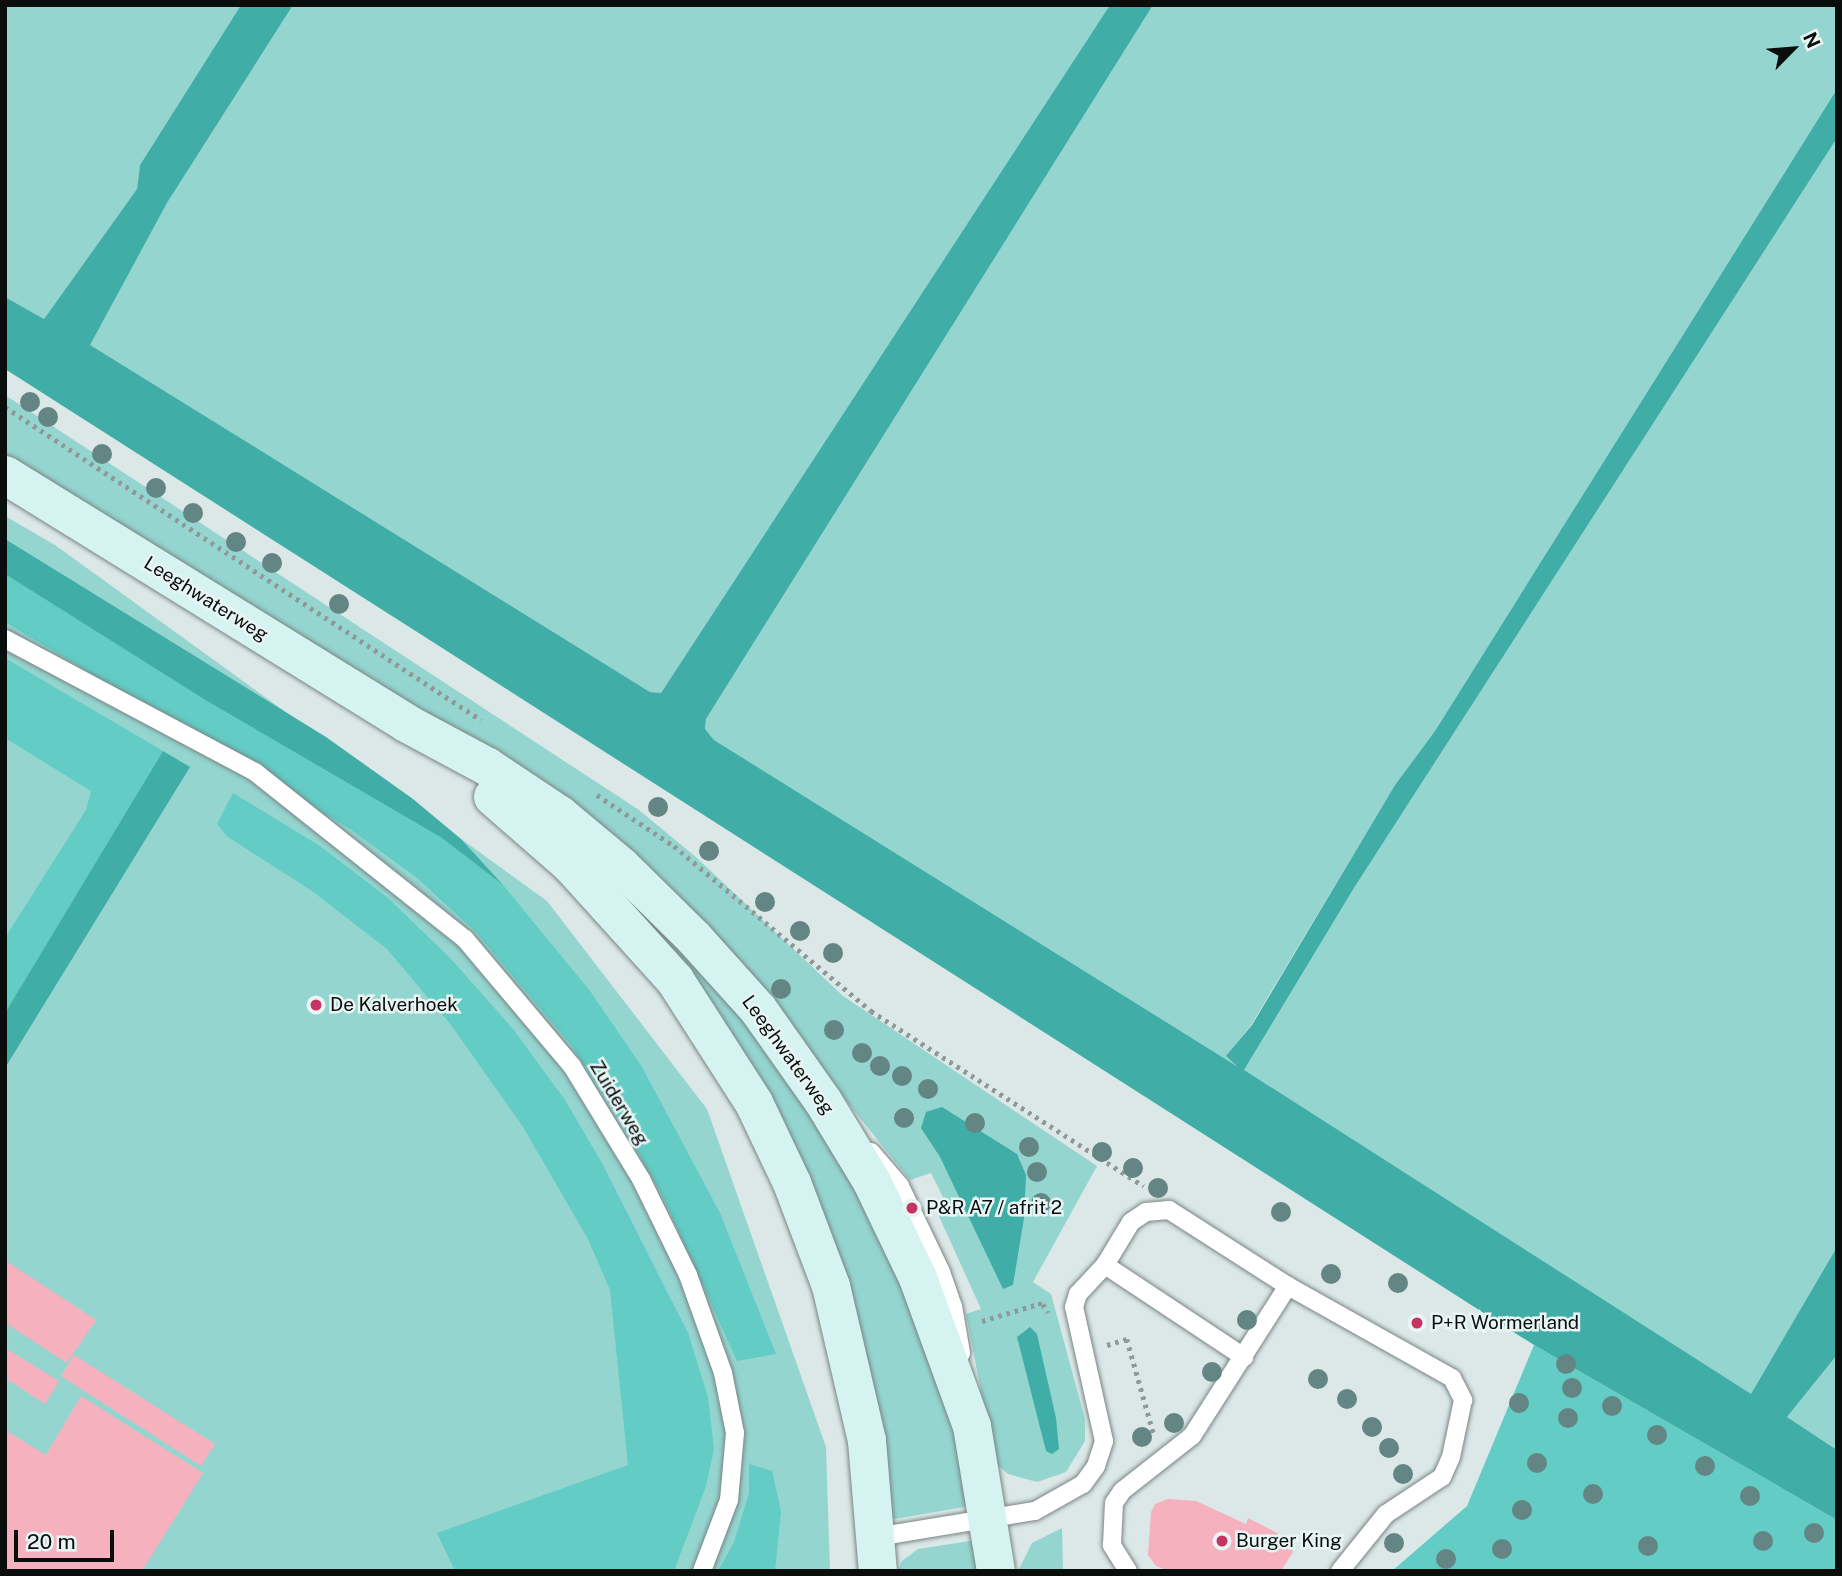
<!DOCTYPE html>
<html>
<head>
<meta charset="utf-8">
<style>
	body { margin:0 }
	#map { position:relative; width:1842px; height:1576px; overflow:hidden; background:#dbe8e7; font-family:"Public Sans",sans-serif }
	div>[style] { position:absolute }
	[style*='--x'] { left:calc(var(--x)*1px); top:calc(var(--y)*1px); width:calc(var(--w)*1px); rotate:calc(var(--a)*1deg) }
	.green>* { inset:0; background:#94d5d0 }
	.forest>* { inset:0; background:#62ccc5 }
	.water>* { inset:0; background:#40aea7 }
	.building>* { inset:0; background:#f5b2be }
	.path>* { height:4.5px; margin-top:-2.25px; transform-origin:0; background:repeating-linear-gradient(90deg,#8f9998 0 3.5px,transparent 0 8.5px) }
	.roads { filter:drop-shadow(0 0 2px #7a8584) drop-shadow(0 0 2px #7a8584) }
	.lane>* { height:18px; margin:-9px; padding:0 9px; transform-origin:9px; border-radius:9px; background:#fff }
	.secondary>* { height:38px; margin:-19px; padding:0 19px; transform-origin:19px; border-radius:19px; background:#d5f3f1 }
	.trees>* { width:20px; height:20px; margin:-10px; border-radius:50%; background:#638583 }
	.dots>* { width:19px; height:19px; translate:-50% -50%; box-sizing:border-box; border:4px solid #e8f5f4; border-radius:50% }
	span { translate:-50% -50%; white-space:nowrap; text-align:center; line-height:1.15; -webkit-text-stroke:5px #e8f5f4; paint-order:stroke }
	.street-label { font-size:19px; color:#090d0c }
	.poi-label { font-size:19px; color:#090d0c }
	.left { translate:0 -50%; text-align:left }
	.frame { position:absolute; inset:0; border:7px solid #090d0c; pointer-events:none }
	.north { position:absolute; left:1758px; top:14px; width:70px; height:70px; -webkit-text-stroke:5px #e8f5f4; paint-order:stroke; rotate:65deg; font-size:19px; font-weight:700; line-height:28px; text-align:center; color:#090d0c }
	.north::after { content:''; display:block; margin:auto; width:24px; height:32px; background:#090d0c; clip-path:polygon(50% 0,100% 100%,50% 72%,0 100%) }
	.scale { position:absolute; left:14px; top:1530px; width:100px; height:32px; box-sizing:border-box; border:4px solid #090d0c; border-top:0; padding-left:9px; font-size:21px; line-height:24px; white-space:nowrap; color:#090d0c; -webkit-text-stroke:5px #e8f5f4; paint-order:stroke }
</style>
</head>
<body>
<div id="map">
	<div class="green">
		<div style="clip-path:polygon(5px 5px,241px 5px,140px 165px,137px 189px,44px 319px,5px 297px)"></div>
		<div style="clip-path:polygon(293px 5px,1110px 5px,661px 693px,650px 692px,89px 345px,167px 203px)"></div>
		<div style="clip-path:polygon(1153px 5px,1837px 5px,1837px 89px,1435px 731px,1395px 785px,1251px 1025px,1227px 1056px,1244px 1070px,1354px 888px,1837px 138px,1837px 1247px,1751px 1395px,714px 740px,705px 729px,706px 719px)"></div>
		<div style="clip-path:polygon(5px 395px,639px 810px,697px 858px,843px 996px,1097px 1166px,1033px 1282px,1051px 1294px,1085px 1419px,1085px 1441px,1066px 1472px,1037px 1482px,1008px 1474px,995px 1463px,966px 1314px,981px 1309px,933px 1203px,943px 1197px,931px 1173px,910px 1180px,798px 1041px,449px 735px,5px 454px)"></div>
		<div style="clip-path:polygon(5px 516px,55px 545px,547px 901px,707px 1109px,826px 1447px,830px 1571px,5px 1571px)"></div>
		<div style="clip-path:polygon(581px 849px,692px 953px,843px 1152px,936px 1355px,975px 1505px,889px 1520px,847px 1287px)"></div>
		<div style="clip-path:polygon(1837px 1355px,1837px 1450px,1787px 1417px)"></div>
		<div style="clip-path:polygon(1062px 1528px,1063px 1571px,1018px 1571px,1032px 1543px)"></div>
		<div style="clip-path:polygon(983px 1539px,985px 1571px,898px 1571px,902px 1561px,918px 1549px)"></div>
	</div>
	<div class="forest">
		<div style="clip-path:polygon(5px 574px,207px 701px,442px 838px,503px 885px,590px 991px,642px 1067px,720px 1213px,776px 1354px,737px 1361px,663px 1197px,619px 1119px,571px 1045px,475px 931px,417px 878px,350px 829px,5px 622px)"></div>
		<div style="clip-path:polygon(5px 658px,163px 751px,5px 1013px,5px 938px,86px 810px,91px 791px,5px 738px)"></div>
		<div style="clip-path:polygon(233px 793px,320px 846px,388px 898px,451px 959px,513px 1029px,565px 1100px,603px 1165px,688px 1333px,708px 1397px,714px 1449px,706px 1486px,674px 1571px,455px 1571px,437px 1533px,628px 1465px,610px 1290px,588px 1239px,523px 1127px,451px 1025px,387px 949px,312px 891px,228px 837px,217px 824px)"></div>
		<div style="clip-path:polygon(1534px 1345px,1837px 1520px,1837px 1571px,1392px 1571px,1467px 1506px)"></div>
		<div style="clip-path:polygon(749px 1464px,772px 1471px,781px 1511px,775px 1571px,718px 1571px,734px 1542px,749px 1493px)"></div>
	</div>
	<div class="water">
		<div style="clip-path:polygon(241px 5px,293px 5px,167px 203px,90px 345px,650px 692px,661px 693px,1110px 5px,1153px 5px,706px 719px,705px 729px,714px 740px,1238px 1067px,1226px 1056px,1252px 1025px,1395px 785px,1435px 731px,1837px 89px,1837px 138px,1354px 888px,1244px 1070px,1751px 1394px,1837px 1247px,1837px 1355px,1787px 1417px,1837px 1450px,1837px 1520px,1534px 1345px,5px 369px,5px 297px,44px 319px,137px 189px,140px 165px)"></div>
		<div style="clip-path:polygon(5px 539px,326px 737px,413px 799px,461px 839px,503px 885px,442px 838px,207px 701px,5px 574px)"></div>
		<div style="clip-path:polygon(163px 751px,190px 767px,5px 1068px,5px 1013px)"></div>
		<div style="clip-path:polygon(942px 1107px,1017px 1154px,1026px 1175px,1024px 1218px,1013px 1285px,1003px 1289px,940px 1157px,921px 1128px,926px 1112px)"></div>
		<div style="clip-path:polygon(1030px 1327px,1037px 1334px,1056px 1418px,1059px 1449px,1052px 1454px,1046px 1451px,1017px 1337px)"></div>
	</div>
	<div class="building">
		<div style="clip-path:polygon(5px 1260px,96px 1320px,67px 1363px,5px 1323px)"></div>
		<div style="clip-path:polygon(5px 1348px,59px 1381px,45px 1404px,5px 1378px)"></div>
		<div style="clip-path:polygon(74px 1355px,215px 1444px,201px 1466px,61px 1376px)"></div>
		<div style="clip-path:polygon(81px 1396px,203px 1473px,142px 1571px,5px 1571px,5px 1430px,46px 1455px)"></div>
		<div style="clip-path:polygon(1168px 1499px,1196px 1501px,1246px 1524px,1248px 1518px,1289px 1539px,1293px 1552px,1281px 1571px,1169px 1571px,1156px 1566px,1148px 1555px,1151px 1512px,1155px 1504px)"></div>
	</div>
	<div class="path">
		<div style="--x:5;--y:407;--w:570;--a:33.33"></div>
		<div style="--x:597;--y:795;--w:92;--a:33.5"></div>
		<div style="--x:674;--y:846;--w:257;--a:39.9"></div>
		<div style="--x:871;--y:1011;--w:324;--a:32.7"></div>
		<div style="--x:982;--y:1321;--w:59;--a:-16.9"></div>
		<div style="--x:1038;--y:1304;--w:5;--a:0"></div>
		<div style="--x:1043;--y:1304;--w:10;--a:61"></div>
		<div style="--x:1107;--y:1345;--w:21;--a:-17"></div>
		<div style="--x:1127;--y:1339;--w:100;--a:74.3"></div>
	</div>
	<div class="roads">
		<div class="lane">
			<div style="--x:5;--y:639;--w:283;--a:28"></div>
			<div style="--x:255;--y:772;--w:268;--a:38.5"></div>
			<div style="--x:465;--y:939;--w:166;--a:49.9"></div>
			<div style="--x:572;--y:1066;--w:132;--a:58.6"></div>
			<div style="--x:641;--y:1179;--w:107;--a:63.9"></div>
			<div style="--x:688;--y:1275;--w:104;--a:70.3"></div>
			<div style="--x:723;--y:1373;--w:61;--a:78.7"></div>
			<div style="--x:735;--y:1433;--w:67;--a:95.1"></div>
			<div style="--x:729;--y:1500;--w:76;--a:110.8"></div>
			<div style="--x:871;--y:1152;--w:45;--a:49.5"></div>
			<div style="--x:900;--y:1186;--w:95;--a:64.5"></div>
			<div style="--x:941;--y:1272;--w:36;--a:71"></div>
			<div style="--x:953;--y:1306;--w:48;--a:80.3"></div>
			<div style="--x:1105;--y:1265;--w:167;--a:33.5"></div>
			<div style="--x:876;--y:1537;--w:161;--a:-9.3"></div>
			<div style="--x:1035;--y:1511;--w:55;--a:-29.4"></div>
			<div style="--x:1083;--y:1484;--w:22;--a:-54"></div>
			<div style="--x:1096;--y:1466;--w:26;--a:-72"></div>
			<div style="--x:1104;--y:1441;--w:137;--a:-102.6"></div>
			<div style="--x:1074;--y:1307;--w:14;--a:-73"></div>
			<div style="--x:1078;--y:1294;--w:40;--a:-47"></div>
			<div style="--x:1105;--y:1265;--w:50;--a:-58.8"></div>
			<div style="--x:1131;--y:1222;--w:18;--a:-34"></div>
			<div style="--x:1146;--y:1212;--w:23;--a:-5"></div>
			<div style="--x:1169;--y:1210;--w:141;--a:32.6"></div>
			<div style="--x:1288;--y:1286;--w:188;--a:29.3"></div>
			<div style="--x:1452;--y:1378;--w:25;--a:63"></div>
			<div style="--x:1463;--y:1400;--w:58;--a:101.9"></div>
			<div style="--x:1451;--y:1457;--w:22;--a:114"></div>
			<div style="--x:1442;--y:1477;--w:67;--a:146.5"></div>
			<div style="--x:1386;--y:1514;--w:73;--a:128.9"></div>
			<div style="--x:1128;--y:1571;--w:31;--a:-122"></div>
			<div style="--x:1112;--y:1545;--w:42;--a:-87.3"></div>
			<div style="--x:1114;--y:1503;--w:14;--a:-56"></div>
			<div style="--x:1122;--y:1491;--w:89;--a:-38.2"></div>
			<div style="--x:1192;--y:1436;--w:178;--a:-57.4"></div>
		</div>
		<div class="secondary">
			<div style="--x:5;--y:475;--w:471;--a:31.7"></div>
			<div style="--x:406;--y:723;--w:93;--a:28.2"></div>
			<div style="--x:488;--y:767;--w:87;--a:33.7"></div>
			<div style="--x:560;--y:815;--w:80;--a:39.9"></div>
			<div style="--x:621;--y:866;--w:103;--a:44.6"></div>
			<div style="--x:694;--y:938;--w:96;--a:48"></div>
			<div style="--x:758;--y:1009;--w:113;--a:54.8"></div>
			<div style="--x:823;--y:1101;--w:95;--a:58.8"></div>
			<div style="--x:872;--y:1182;--w:106;--a:64.4"></div>
			<div style="--x:918;--y:1278;--w:158;--a:70"></div>
			<div style="--x:972;--y:1426;--w:147;--a:80.6"></div>
			<div style="--x:493;--y:797;--w:103;--a:41.1"></div>
			<div style="--x:571;--y:865;--w:155;--a:47.9"></div>
			<div style="--x:675;--y:980;--w:146;--a:57.3"></div>
			<div style="--x:754;--y:1103;--w:89;--a:64.6"></div>
			<div style="--x:792;--y:1183;--w:110;--a:69.3"></div>
			<div style="--x:831;--y:1286;--w:159;--a:76.9"></div>
			<div style="--x:867;--y:1441;--w:130;--a:85.2"></div>
		</div>
	</div>
	<div class="trees">
		<div style="left:30px;top:402px"></div>
		<div style="left:48px;top:417px"></div>
		<div style="left:102px;top:454px"></div>
		<div style="left:156px;top:488px"></div>
		<div style="left:193px;top:513px"></div>
		<div style="left:236px;top:542px"></div>
		<div style="left:272px;top:563px"></div>
		<div style="left:339px;top:604px"></div>
		<div style="left:658px;top:807px"></div>
		<div style="left:709px;top:851px"></div>
		<div style="left:765px;top:902px"></div>
		<div style="left:800px;top:931px"></div>
		<div style="left:833px;top:953px"></div>
		<div style="left:781px;top:989px"></div>
		<div style="left:834px;top:1030px"></div>
		<div style="left:862px;top:1053px"></div>
		<div style="left:880px;top:1066px"></div>
		<div style="left:902px;top:1076px"></div>
		<div style="left:928px;top:1089px"></div>
		<div style="left:904px;top:1118px"></div>
		<div style="left:975px;top:1123px"></div>
		<div style="left:1029px;top:1147px"></div>
		<div style="left:1102px;top:1152px"></div>
		<div style="left:1133px;top:1168px"></div>
		<div style="left:1037px;top:1172px"></div>
		<div style="left:1158px;top:1188px"></div>
		<div style="left:1041px;top:1203px"></div>
		<div style="left:1281px;top:1212px"></div>
		<div style="left:1331px;top:1274px"></div>
		<div style="left:1398px;top:1283px"></div>
		<div style="left:1247px;top:1320px"></div>
		<div style="left:1566px;top:1364px"></div>
		<div style="left:1212px;top:1372px"></div>
		<div style="left:1318px;top:1379px"></div>
		<div style="left:1572px;top:1388px"></div>
		<div style="left:1347px;top:1399px"></div>
		<div style="left:1519px;top:1403px"></div>
		<div style="left:1612px;top:1406px"></div>
		<div style="left:1568px;top:1418px"></div>
		<div style="left:1174px;top:1423px"></div>
		<div style="left:1372px;top:1427px"></div>
		<div style="left:1657px;top:1435px"></div>
		<div style="left:1142px;top:1437px"></div>
		<div style="left:1389px;top:1448px"></div>
		<div style="left:1537px;top:1463px"></div>
		<div style="left:1705px;top:1466px"></div>
		<div style="left:1403px;top:1474px"></div>
		<div style="left:1593px;top:1494px"></div>
		<div style="left:1750px;top:1496px"></div>
		<div style="left:1522px;top:1510px"></div>
		<div style="left:1814px;top:1533px"></div>
		<div style="left:1763px;top:1541px"></div>
		<div style="left:1394px;top:1543px"></div>
		<div style="left:1648px;top:1546px"></div>
		<div style="left:1502px;top:1549px"></div>
		<div style="left:1446px;top:1559px"></div>
	</div>
	<div class="dots">
		<div style="left:316px;top:1005px;background:#c43661"></div>
		<div style="left:912px;top:1208px;background:#c43661"></div>
		<div style="left:1417px;top:1323px;background:#c43661"></div>
		<div style="left:1222px;top:1541px;background:#c43661"></div>
	</div>
	<div class="street-label">
		<span style="left:206px;top:599px;rotate:32deg">Leeghwaterweg</span>
		<span style="left:788px;top:1055px;rotate:54deg">Leeghwaterweg</span>
		<span style="left:619px;top:1103px;rotate:59deg">Zuiderweg</span>
	</div>
	<div class="poi-label">
		<span class="left" style="left:330px;top:1005px">De Kalverhoek</span>
		<span class="left" style="left:926px;top:1208px">P&amp;R A7 / afrit 2</span>
		<span class="left" style="left:1431px;top:1323px">P+R Wormerland</span>
		<span class="left" style="left:1236px;top:1541px">Burger King</span>
	</div>
	<div class="frame"></div>
	<div class="north">N</div>
	<div class="scale">20 m</div>
</div>
</body>
</html>
